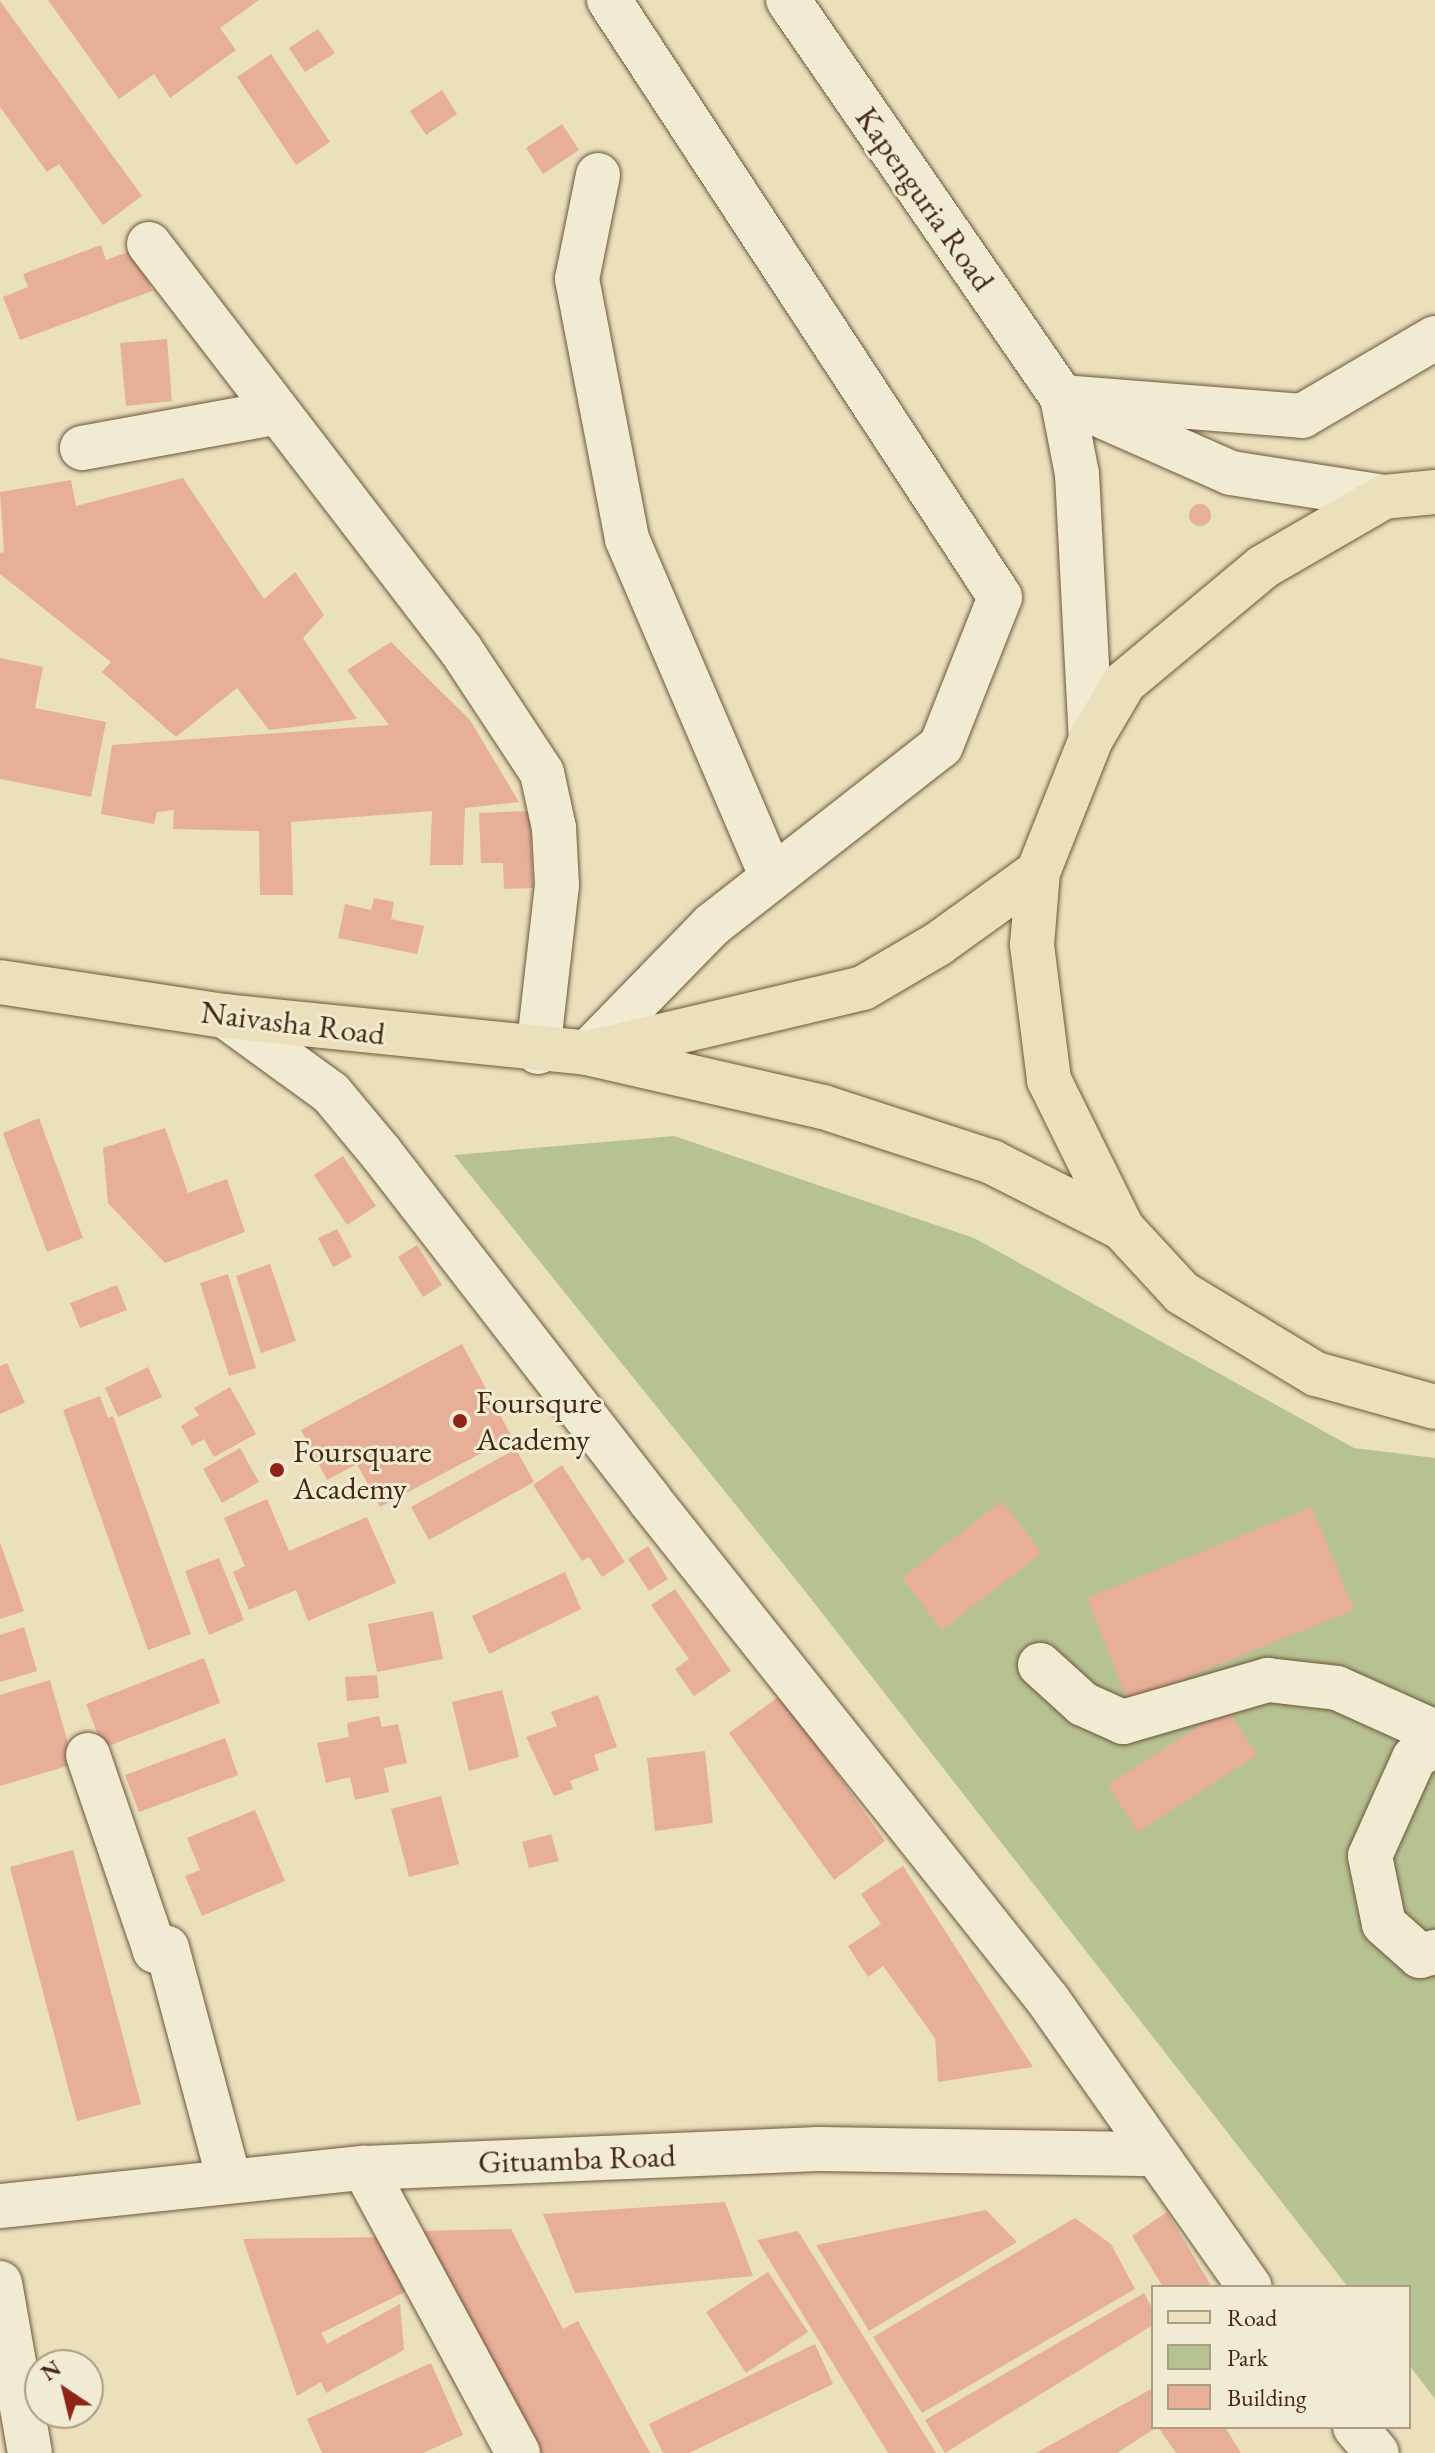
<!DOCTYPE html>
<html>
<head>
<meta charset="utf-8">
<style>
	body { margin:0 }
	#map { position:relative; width:1435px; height:2453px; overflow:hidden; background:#eae0bb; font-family:"EB Garamond",serif }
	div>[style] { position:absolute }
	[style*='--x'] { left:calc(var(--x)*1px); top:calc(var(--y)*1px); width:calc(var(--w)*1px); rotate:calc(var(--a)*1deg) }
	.green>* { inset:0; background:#b6c291 }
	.building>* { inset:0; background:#e7af97 }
	.round { border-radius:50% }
	.roads { filter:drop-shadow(0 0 2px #6e563b) drop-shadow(0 0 2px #6e563b) }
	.minor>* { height:44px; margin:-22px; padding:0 22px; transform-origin:22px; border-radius:22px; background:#f1ebd3 }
	.major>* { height:44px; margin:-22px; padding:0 22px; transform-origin:22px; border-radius:22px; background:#eae0bb }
	.dots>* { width:22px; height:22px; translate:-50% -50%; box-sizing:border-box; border:4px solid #f1ebd3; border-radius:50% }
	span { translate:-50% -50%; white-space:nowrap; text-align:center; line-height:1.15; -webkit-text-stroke:6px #f1ebd3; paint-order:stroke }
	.street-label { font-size:32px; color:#452810 }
	.poi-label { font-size:32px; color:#452810 }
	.left { translate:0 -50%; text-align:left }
	.legend { position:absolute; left:1151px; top:2285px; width:260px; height:144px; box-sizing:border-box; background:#f1ebd3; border:2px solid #ac9d85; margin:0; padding:10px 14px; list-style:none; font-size:24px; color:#452810 }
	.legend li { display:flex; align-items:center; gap:16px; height:40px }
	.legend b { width:40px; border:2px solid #ac9d85 }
	.north { position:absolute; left:24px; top:2349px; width:80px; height:80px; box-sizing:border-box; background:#f1ebd3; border:2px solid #ac9d85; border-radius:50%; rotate:325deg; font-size:22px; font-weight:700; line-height:32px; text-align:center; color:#452810 }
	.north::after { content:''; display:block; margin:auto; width:28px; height:36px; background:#8f2418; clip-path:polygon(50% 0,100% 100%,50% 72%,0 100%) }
</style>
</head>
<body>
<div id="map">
	<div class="green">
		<div style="clip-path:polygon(674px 1136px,974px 1238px,1354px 1448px,1435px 1458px,1435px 2399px,1409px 2365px,1409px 2287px,1348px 2287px,801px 1586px,454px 1155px)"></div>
	</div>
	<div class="building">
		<div style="clip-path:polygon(48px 0,259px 0,220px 28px,236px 50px,170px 98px,154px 74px,119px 99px)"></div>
		<div style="clip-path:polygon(0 1px,142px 196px,103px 225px,59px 164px,47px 172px,0 107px)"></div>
		<div style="clip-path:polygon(318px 29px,335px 53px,305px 72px,289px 48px)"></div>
		<div style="clip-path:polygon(271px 54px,330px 142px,296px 165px,237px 77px)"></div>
		<div style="clip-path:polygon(442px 90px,457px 114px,426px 135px,410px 111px)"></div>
		<div style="clip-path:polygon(562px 124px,579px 150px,543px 174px,526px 148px)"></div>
		<div style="clip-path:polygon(101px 245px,106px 260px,136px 249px,152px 291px,20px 340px,3px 297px,28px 287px,23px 274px)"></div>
		<div style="clip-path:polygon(167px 339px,172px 401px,126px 406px,120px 343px)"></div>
		<div style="clip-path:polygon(183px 478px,264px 599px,295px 572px,324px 615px,303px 638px,357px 719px,269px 730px,237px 688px,176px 737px,102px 672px,111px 662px,0 574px,0 553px,4px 552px,0 492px,71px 480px,76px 506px)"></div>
		<div class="round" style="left:1189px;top:504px;width:22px;height:22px"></div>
		<div style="clip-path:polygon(391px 642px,470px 720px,519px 802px,465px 808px,463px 865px,430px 865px,432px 811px,291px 822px,293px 895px,260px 895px,259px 831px,173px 829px,174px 810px,157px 812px,154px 824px,101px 814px,112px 745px,389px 725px,347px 670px)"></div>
		<div style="clip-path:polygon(0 658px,43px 667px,35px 708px,106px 722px,91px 797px,0 779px)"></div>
		<div style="clip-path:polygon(530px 811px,533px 888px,504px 889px,503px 863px,481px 863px,479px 813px)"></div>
		<div style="clip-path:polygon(374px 898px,394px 902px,391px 919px,424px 926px,417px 954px,338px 938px,345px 904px,371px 910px)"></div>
		<div style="clip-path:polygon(39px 1118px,83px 1238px,47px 1252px,3px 1133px)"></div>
		<div style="clip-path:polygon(165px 1128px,188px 1193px,227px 1179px,245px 1232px,165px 1263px,108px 1203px,103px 1148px)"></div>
		<div style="clip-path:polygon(343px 1156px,376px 1206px,347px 1225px,314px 1175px)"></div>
		<div style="clip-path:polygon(337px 1229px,352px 1257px,333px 1267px,318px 1238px)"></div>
		<div style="clip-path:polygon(417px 1245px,442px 1285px,423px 1297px,398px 1257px)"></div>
		<div style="clip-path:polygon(270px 1264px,296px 1341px,261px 1353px,236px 1276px)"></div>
		<div style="clip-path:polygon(228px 1274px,256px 1368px,229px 1376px,200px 1283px)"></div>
		<div style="clip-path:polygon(117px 1285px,127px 1310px,80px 1328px,70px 1303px)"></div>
		<div style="clip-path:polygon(462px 1344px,512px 1437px,380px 1507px,357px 1464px,327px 1480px,301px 1430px)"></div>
		<div style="clip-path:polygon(7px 1363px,25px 1403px,0 1414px,0 1366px)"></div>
		<div style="clip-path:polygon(148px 1367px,162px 1397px,118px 1417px,105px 1388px)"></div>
		<div style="clip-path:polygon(230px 1387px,256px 1434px,214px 1457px,204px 1439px,192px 1446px,181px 1426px,199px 1415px,194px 1408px)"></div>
		<div style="clip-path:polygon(100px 1396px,108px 1418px,113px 1416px,191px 1634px,148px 1650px,63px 1410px)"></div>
		<div style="clip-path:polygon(240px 1448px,259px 1482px,222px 1503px,203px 1469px)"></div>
		<div style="clip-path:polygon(516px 1449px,534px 1482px,429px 1540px,411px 1507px)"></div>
		<div style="clip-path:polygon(562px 1465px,625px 1562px,602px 1577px,589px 1557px,582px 1561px,533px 1485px)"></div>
		<div style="clip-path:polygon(267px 1499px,289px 1551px,367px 1517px,396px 1583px,308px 1621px,296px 1590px,249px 1610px,233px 1572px,245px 1566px,224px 1518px)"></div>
		<div style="clip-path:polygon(1002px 1501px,1042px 1553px,942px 1630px,902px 1578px)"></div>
		<div style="clip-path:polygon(1312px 1507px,1354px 1610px,1128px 1701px,1087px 1598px)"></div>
		<div style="clip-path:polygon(0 1542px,24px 1611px,0 1619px)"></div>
		<div style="clip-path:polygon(648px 1546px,668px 1579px,649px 1591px,628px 1559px)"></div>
		<div style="clip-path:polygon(219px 1558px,244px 1620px,209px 1635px,185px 1571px)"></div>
		<div style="clip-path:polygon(565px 1572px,581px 1609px,489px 1654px,472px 1616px)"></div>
		<div style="clip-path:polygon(675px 1589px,731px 1671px,694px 1696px,675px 1669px,689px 1659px,651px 1605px)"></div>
		<div style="clip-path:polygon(433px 1611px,443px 1659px,377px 1672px,368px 1624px)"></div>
		<div style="clip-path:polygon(24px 1627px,37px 1671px,0 1682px,0 1635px)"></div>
		<div style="clip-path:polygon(204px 1658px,220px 1703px,103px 1748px,86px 1704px)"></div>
		<div style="clip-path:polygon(377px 1675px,379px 1698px,347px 1701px,345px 1677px)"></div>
		<div style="clip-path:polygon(50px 1680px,74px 1764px,0 1786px,0 1695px)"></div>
		<div style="clip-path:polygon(502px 1690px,519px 1757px,469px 1771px,452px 1702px)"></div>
		<div style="clip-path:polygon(598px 1695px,617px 1747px,594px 1755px,599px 1770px,570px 1781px,573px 1789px,554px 1796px,526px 1737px,557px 1726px,551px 1712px)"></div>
		<div style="clip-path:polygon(781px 1695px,885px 1841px,834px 1880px,729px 1733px)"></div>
		<div style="clip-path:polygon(1227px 1708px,1257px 1755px,1138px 1832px,1108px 1785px)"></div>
		<div style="clip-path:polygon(379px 1716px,382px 1727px,398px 1724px,407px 1763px,384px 1768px,389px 1792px,355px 1800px,350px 1777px,326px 1783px,317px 1743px,349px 1737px,347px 1723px)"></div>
		<div style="clip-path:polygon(225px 1738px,238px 1775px,139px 1812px,125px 1775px)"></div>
		<div style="clip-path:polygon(705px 1751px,713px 1823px,655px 1831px,647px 1758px)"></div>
		<div style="clip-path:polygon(441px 1796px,459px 1864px,409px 1877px,391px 1809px)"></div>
		<div style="clip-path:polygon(255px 1810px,285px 1881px,202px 1916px,185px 1876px,200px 1870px,187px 1838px)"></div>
		<div style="clip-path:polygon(551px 1834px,559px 1861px,529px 1868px,522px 1842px)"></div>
		<div style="clip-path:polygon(73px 1850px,141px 2104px,77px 2121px,10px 1867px)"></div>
		<div style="clip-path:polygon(903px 1866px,1033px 2067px,938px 2082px,935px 2038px,883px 1966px,868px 1977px,848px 1946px,881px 1924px,861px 1894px)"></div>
		<div style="clip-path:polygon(725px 2202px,753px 2276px,575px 2293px,543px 2214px)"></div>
		<div style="clip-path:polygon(986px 2210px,1017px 2242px,869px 2331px,816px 2245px)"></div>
		<div style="clip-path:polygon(1167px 2212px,1212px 2287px,1163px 2287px,1132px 2236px)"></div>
		<div style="clip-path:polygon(1075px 2218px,1111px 2244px,1135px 2289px,922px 2413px,873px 2337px)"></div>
		<div style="clip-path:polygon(511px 2229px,563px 2329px,578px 2321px,650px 2453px,537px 2453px,418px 2231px)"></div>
		<div style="clip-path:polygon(798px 2231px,936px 2453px,888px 2453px,757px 2240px)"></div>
		<div style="clip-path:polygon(391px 2237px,405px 2292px,321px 2333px,327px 2344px,400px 2304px,404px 2350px,326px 2393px,321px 2382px,297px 2396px,243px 2239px)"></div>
		<div style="clip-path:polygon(768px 2272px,808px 2332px,746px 2373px,706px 2312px)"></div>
		<div style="clip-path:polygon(1144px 2293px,1153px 2310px,1153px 2325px,945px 2453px,925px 2420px)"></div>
		<div style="clip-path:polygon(815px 2344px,833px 2384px,689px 2453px,663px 2453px,649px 2424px)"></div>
		<div style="clip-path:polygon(431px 2363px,463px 2435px,423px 2453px,322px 2453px,307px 2419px)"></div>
		<div style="clip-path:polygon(1153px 2388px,1157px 2427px,1117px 2453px,1036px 2453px)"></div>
		<div style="clip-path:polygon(1158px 2427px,1225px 2427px,1241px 2453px,1176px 2453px)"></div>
	</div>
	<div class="roads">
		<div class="minor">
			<div style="--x:788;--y:0;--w:482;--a:55.4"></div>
			<div style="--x:1062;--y:397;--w:78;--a:79"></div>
			<div style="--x:1077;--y:474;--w:265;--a:87"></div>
			<div style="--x:598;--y:175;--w:106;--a:101.4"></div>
			<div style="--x:577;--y:279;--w:265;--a:79.1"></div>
			<div style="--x:627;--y:539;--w:368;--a:66.8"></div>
			<div style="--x:149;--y:244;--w:512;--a:52.46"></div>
			<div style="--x:461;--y:650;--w:147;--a:56.6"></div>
			<div style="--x:542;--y:773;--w:56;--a:77.7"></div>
			<div style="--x:554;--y:828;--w:57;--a:87"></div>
			<div style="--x:557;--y:885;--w:168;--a:96.5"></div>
			<div style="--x:1062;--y:397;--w:241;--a:4.5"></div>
			<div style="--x:1302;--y:416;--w:154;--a:-30.4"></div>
			<div style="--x:1086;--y:409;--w:158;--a:23.8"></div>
			<div style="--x:1231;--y:473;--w:155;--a:8.9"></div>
			<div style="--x:82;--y:448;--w:196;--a:-10.3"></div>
			<div style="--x:225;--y:1016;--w:131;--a:36"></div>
			<div style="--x:331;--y:1093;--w:78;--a:50.2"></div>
			<div style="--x:381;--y:1153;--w:438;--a:52.2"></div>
			<div style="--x:649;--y:1499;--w:640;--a:51.47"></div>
			<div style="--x:1048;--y:2000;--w:351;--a:54.9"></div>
			<div style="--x:587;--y:1053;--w:180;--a:-45.7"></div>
			<div style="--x:713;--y:924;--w:289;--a:-38"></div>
			<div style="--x:941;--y:746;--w:160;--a:-68.4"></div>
			<div style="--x:1000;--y:597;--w:714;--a:-123.22"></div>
			<div style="--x:1040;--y:1665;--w:58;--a:42.2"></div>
			<div style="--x:1083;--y:1704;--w:44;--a:24.2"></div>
			<div style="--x:1123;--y:1722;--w:151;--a:-16.2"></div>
			<div style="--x:1268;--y:1680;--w:69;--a:6.6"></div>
			<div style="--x:1337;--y:1688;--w:107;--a:24.2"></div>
			<div style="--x:1435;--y:1743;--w:26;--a:144"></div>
			<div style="--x:1414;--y:1758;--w:107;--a:114.2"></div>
			<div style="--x:1370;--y:1856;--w:69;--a:78.4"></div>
			<div style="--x:1384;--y:1924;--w:48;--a:41.6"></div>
			<div style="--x:1420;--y:1956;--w:16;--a:-15"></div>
			<div style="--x:88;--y:1755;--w:207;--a:71.1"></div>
			<div style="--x:155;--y:1951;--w:12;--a:-14"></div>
			<div style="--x:167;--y:1948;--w:239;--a:75"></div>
			<div style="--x:364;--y:2168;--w:324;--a:61.6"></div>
			<div style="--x:0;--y:2206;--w:366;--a:-6"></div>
			<div style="--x:364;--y:2168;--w:455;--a:-2.4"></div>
			<div style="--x:819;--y:2149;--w:337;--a:0.9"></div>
			<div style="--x:0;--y:2283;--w:173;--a:80"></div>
			<div style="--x:1355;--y:2427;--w:34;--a:50"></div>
		</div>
		<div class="major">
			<div style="--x:1435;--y:492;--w:51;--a:174.4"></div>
			<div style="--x:1384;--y:497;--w:140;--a:150"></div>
			<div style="--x:1263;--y:567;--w:181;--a:140.2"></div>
			<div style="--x:1124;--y:683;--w:65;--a:120.5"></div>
			<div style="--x:1091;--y:739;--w:143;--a:111.7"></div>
			<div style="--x:1038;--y:872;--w:73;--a:94.7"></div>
			<div style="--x:1032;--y:945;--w:136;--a:82.8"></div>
			<div style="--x:1049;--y:1080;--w:165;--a:63.7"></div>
			<div style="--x:1122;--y:1228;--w:88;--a:47.3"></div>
			<div style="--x:1182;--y:1293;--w:157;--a:31.2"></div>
			<div style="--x:1316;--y:1374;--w:123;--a:15.5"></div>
			<div style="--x:0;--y:982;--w:228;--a:8.6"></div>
			<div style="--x:225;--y:1016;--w:364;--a:5.8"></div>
			<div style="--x:587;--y:1053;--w:242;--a:12.9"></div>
			<div style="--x:823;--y:1107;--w:178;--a:18"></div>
			<div style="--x:992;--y:1162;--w:146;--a:26.9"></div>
			<div style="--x:597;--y:1051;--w:273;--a:-13.3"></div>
			<div style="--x:863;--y:988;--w:87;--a:-30.4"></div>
			<div style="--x:938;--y:944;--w:123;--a:-35.8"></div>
		</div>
	</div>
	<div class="dots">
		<div style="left:460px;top:1421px;background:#8f2418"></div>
		<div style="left:277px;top:1470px;background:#8f2418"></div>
	</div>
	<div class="street-label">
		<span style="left:925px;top:199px;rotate:55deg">Kapenguria Road</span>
		<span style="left:293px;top:1023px;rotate:7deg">Naivasha Road</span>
		<span style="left:577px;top:2159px;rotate:-2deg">Gituamba Road</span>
	</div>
	<div class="poi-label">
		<span class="left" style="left:476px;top:1421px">Foursqure<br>Academy</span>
		<span class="left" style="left:293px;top:1470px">Foursquare<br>Academy</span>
	</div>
	<ul class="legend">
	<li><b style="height:10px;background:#eae0bb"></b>Road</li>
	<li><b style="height:22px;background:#b6c291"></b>Park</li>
	<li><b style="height:22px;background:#e7af97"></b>Building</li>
	</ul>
	<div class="north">N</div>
</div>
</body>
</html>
